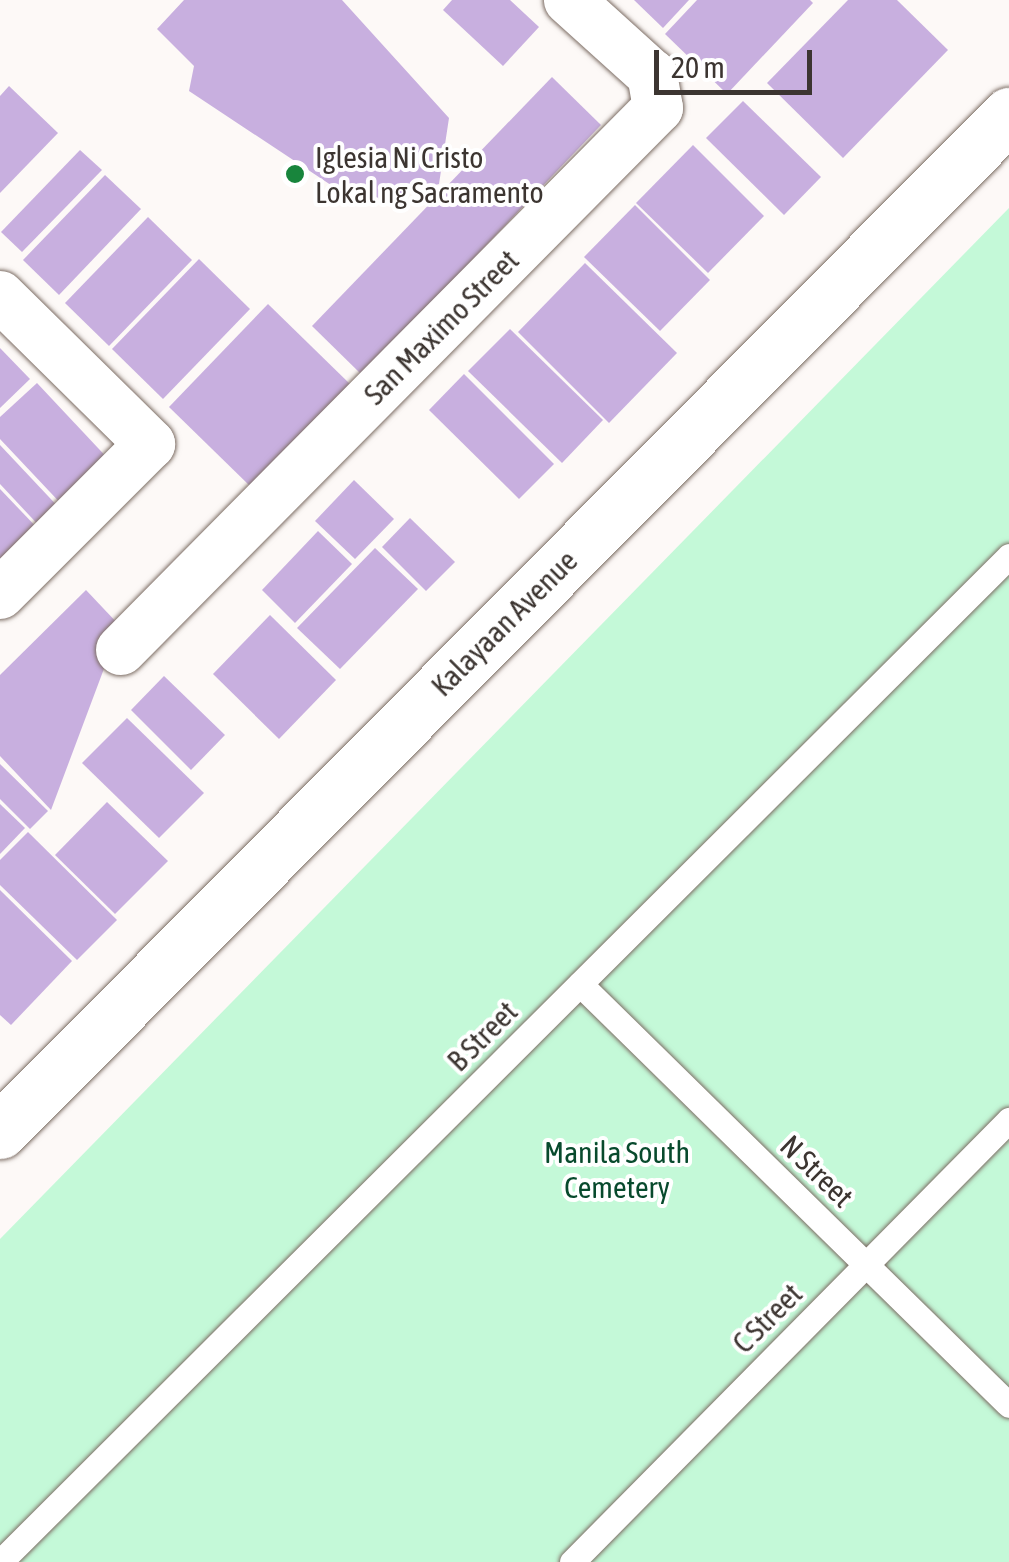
<!DOCTYPE html>
<html>
<head>
<meta charset="utf-8">
<style>
	body { margin:0 }
	#map { position:relative; width:1009px; height:1562px; overflow:hidden; background:#fdf9f7; font-family:"Asap Condensed",sans-serif }
	div>[style] { position:absolute }
	[style*='--x'] { left:calc(var(--x)*1px); top:calc(var(--y)*1px); width:calc(var(--w)*1px); rotate:calc(var(--a)*1deg) }
	.green>* { inset:0; background:#c4f9d8 }
	.building>* { inset:0; background:#c8afdf }
	.roads { filter:drop-shadow(0 0 2px #7d6e65) drop-shadow(0 0 2px #7d6e65) }
	.lane>* { height:25px; margin:-12.5px; padding:0 12.5px; transform-origin:12.5px; border-radius:12.5px; background:#fff }
	.street>* { height:50px; margin:-25px; padding:0 25px; transform-origin:25px; border-radius:25px; background:#fff }
	.secondary>* { height:55px; margin:-27.5px; padding:0 27.5px; transform-origin:27.5px; border-radius:27.5px; background:#fff }
	.dots>* { width:28px; height:28px; translate:-50% -50%; box-sizing:border-box; border:5px solid #fff; border-radius:50% }
	span { translate:-50% -50%; white-space:nowrap; text-align:center; line-height:1.15; -webkit-text-stroke:8px #fff; paint-order:stroke }
	.poi-label { font-size:30px; color:#3c3531 }
	.left { translate:0 -50%; text-align:left }
	.street-label { font-size:30px; color:#3c3531 }
	.park-label { font-size:30px; color:#084a2d }
	.scale { position:absolute; left:654px; top:50px; width:158px; height:45px; box-sizing:border-box; border:5px solid #3c3531; border-top:0; padding-left:12px; font-size:30px; line-height:35px; white-space:nowrap; color:#3c3531; -webkit-text-stroke:8px #fff; paint-order:stroke }
</style>
</head>
<body>
<div id="map">
	<div class="green">
		<div style="clip-path:polygon(1009px 208px,1009px 1562px,0 1562px,0 1239px)"></div>
	</div>
	<div class="building">
		<div style="clip-path:polygon(184px 0,342px 0,449px 118px,439px 184px,361px 205px,189px 91px,194px 66px,157px 29px)"></div>
		<div style="clip-path:polygon(452px 0,510px 0,539px 27px,503px 66px,443px 10px)"></div>
		<div style="clip-path:polygon(634px 0,689px 0,663px 28px)"></div>
		<div style="clip-path:polygon(697px 0,810px 0,813px 3px,727px 94px,665px 34px)"></div>
		<div style="clip-path:polygon(848px 0,897px 0,948px 50px,843px 158px,767px 83px)"></div>
		<div style="clip-path:polygon(552px 77px,601px 125px,362px 375px,312px 326px)"></div>
		<div style="clip-path:polygon(9px 86px,58px 133px,0 193px,0 96px)"></div>
		<div style="clip-path:polygon(743px 101px,821px 177px,784px 215px,706px 138px)"></div>
		<div style="clip-path:polygon(693px 145px,764px 216px,708px 273px,636px 203px)"></div>
		<div style="clip-path:polygon(80px 150px,102px 170px,22px 252px,1px 232px)"></div>
		<div style="clip-path:polygon(105px 175px,141px 209px,59px 295px,23px 260px)"></div>
		<div style="clip-path:polygon(635px 205px,710px 280px,660px 331px,584px 257px)"></div>
		<div style="clip-path:polygon(148px 217px,192px 260px,109px 346px,65px 303px)"></div>
		<div style="clip-path:polygon(199px 259px,250px 309px,163px 399px,112px 349px)"></div>
		<div style="clip-path:polygon(585px 263px,677px 353px,609px 423px,518px 332px)"></div>
		<div style="clip-path:polygon(268px 304px,351px 385px,252px 488px,169px 407px)"></div>
		<div style="clip-path:polygon(510px 329px,603px 420px,562px 463px,468px 371px)"></div>
		<div style="clip-path:polygon(0 348px,30px 379px,0 408px)"></div>
		<div style="clip-path:polygon(464px 374px,554px 464px,519px 499px,429px 410px)"></div>
		<div style="clip-path:polygon(37px 383px,113px 464px,66px 509px,0 439px,0 417px)"></div>
		<div style="clip-path:polygon(0 445px,64px 513px,44px 531px,0 484px)"></div>
		<div style="clip-path:polygon(354px 480px,394px 519px,355px 559px,315px 521px)"></div>
		<div style="clip-path:polygon(0 489px,42px 533px,0 572px)"></div>
		<div style="clip-path:polygon(410px 518px,455px 562px,426px 591px,382px 547px)"></div>
		<div style="clip-path:polygon(318px 531px,352px 564px,295px 623px,262px 590px)"></div>
		<div style="clip-path:polygon(375px 548px,418px 589px,340px 669px,297px 628px)"></div>
		<div style="clip-path:polygon(86px 590px,120px 626px,51px 810px,0 756px,0 675px)"></div>
		<div style="clip-path:polygon(270px 615px,336px 680px,279px 739px,213px 674px)"></div>
		<div style="clip-path:polygon(164px 676px,225px 735px,191px 770px,131px 710px)"></div>
		<div style="clip-path:polygon(127px 718px,204px 793px,159px 838px,82px 763px)"></div>
		<div style="clip-path:polygon(0 764px,48px 811px,30px 829px,0 799px)"></div>
		<div style="clip-path:polygon(107px 802px,168px 861px,115px 914px,55px 855px)"></div>
		<div style="clip-path:polygon(0 804px,25px 828px,0 854px)"></div>
		<div style="clip-path:polygon(28px 832px,117px 920px,77px 960px,0 885px,0 860px)"></div>
		<div style="clip-path:polygon(0 890px,72px 961px,11px 1025px,0 1015px)"></div>
	</div>
	<div class="roads">
		<div class="lane">
			<div style="--x:580;--y:984;--w:601;--a:44.46"></div>
			<div style="--x:0;--y:1562;--w:1425;--a:-44.91"></div>
			<div style="--x:572;--y:1562;--w:622;--a:-45.33"></div>
		</div>
		<div class="street">
			<div style="--x:0;--y:296;--w:211;--a:44.6"></div>
			<div style="--x:150;--y:444;--w:212;--a:135"></div>
			<div style="--x:121;--y:650;--w:763;--a:-45.27"></div>
			<div style="--x:658;--y:108;--w:34;--a:-100"></div>
			<div style="--x:652;--y:75;--w:112;--a:-137.9"></div>
		</div>
		<div class="secondary">
			<div style="--x:0;--y:1131;--w:1432;--a:-45.2"></div>
		</div>
	</div>
	<div class="dots">
		<div style="left:295px;top:174px;background:#18853c"></div>
	</div>
	<div class="poi-label">
		<span class="left" style="left:315px;top:174px">Iglesia Ni Cristo<br>Lokal ng Sacramento</span>
	</div>
	<div class="street-label">
		<span style="left:441px;top:327px;rotate:-45deg">San Maximo Street</span>
		<span style="left:504px;top:623px;rotate:-45deg">Kalayaan Avenue</span>
		<span style="left:482px;top:1036px;rotate:-45deg">B Street</span>
		<span style="left:817px;top:1171px;rotate:44deg">N Street</span>
		<span style="left:767px;top:1318px;rotate:-45deg">C Street</span>
	</div>
	<div class="park-label">
		<span style="left:617px;top:1169px">Manila South<br>Cemetery</span>
	</div>
	<div class="scale">20 m</div>
</div>
</body>
</html>
